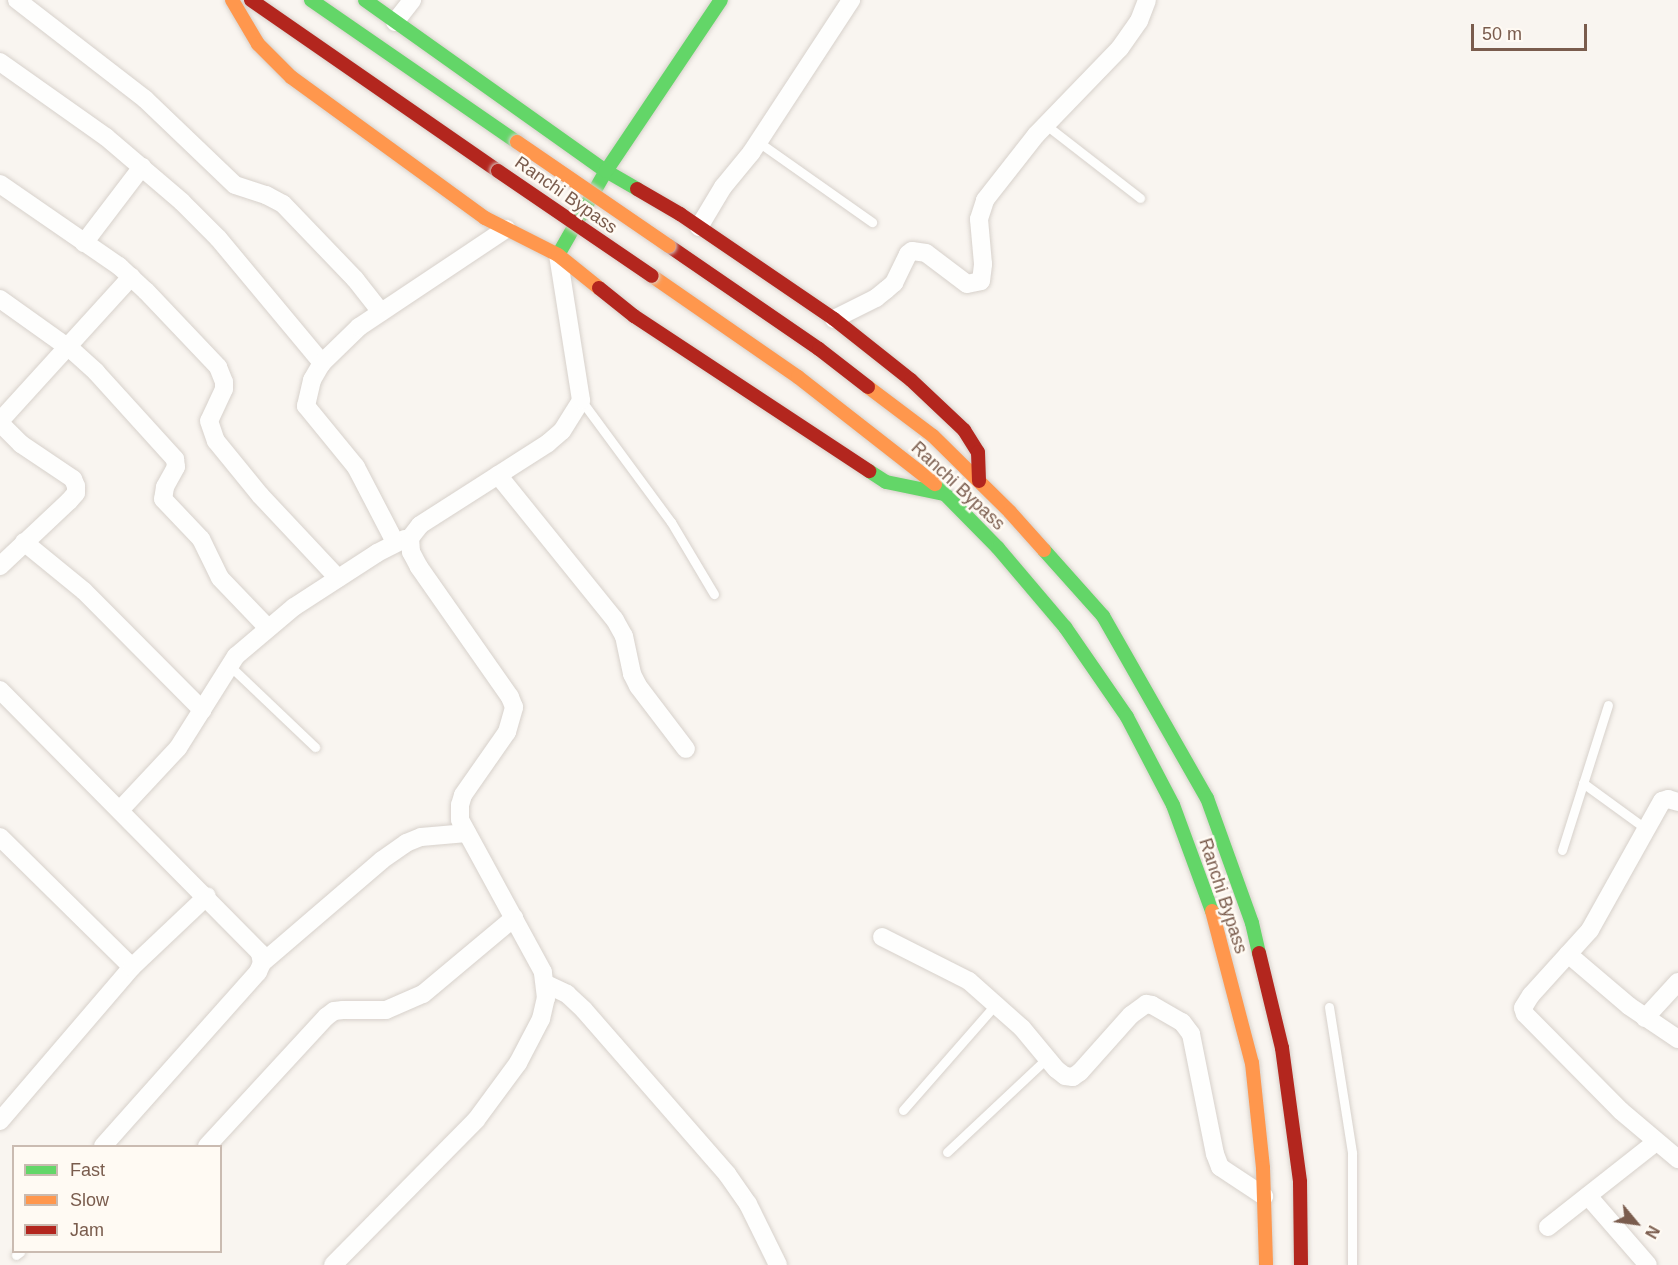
<!DOCTYPE html>
<html>
<head>
<meta charset="utf-8">
<style>
	body { margin:0 }
	#map { position:relative; width:1678px; height:1265px; overflow:hidden; background:#f9f5f0; font-family:Helvetica,sans-serif }
	div>[style] { position:absolute }
	[style*='--x'] { left:calc(var(--x)*1px); top:calc(var(--y)*1px); width:calc(var(--w)*1px); rotate:calc(var(--a)*1deg) }
	.roads { filter:drop-shadow(0 0 2px #d7d1cb) drop-shadow(0 0 2px #d7d1cb) }
	.lane>* { height:9px; margin:-4.5px; padding:0 4.5px; transform-origin:4.5px; border-radius:4.5px; background:#fefefd }
	.street>* { height:18px; margin:-9px; padding:0 9px; transform-origin:9px; border-radius:9px; background:#fefefd }
	.fast>* { height:14px; margin:-7px; padding:0 7px; transform-origin:7px; border-radius:7px; background:#63d668 }
	.slow>* { height:14px; margin:-7px; padding:0 7px; transform-origin:7px; border-radius:7px; background:#ff974d }
	.jam>* { height:14px; margin:-7px; padding:0 7px; transform-origin:7px; border-radius:7px; background:#b3261e }
	.bridges { filter:drop-shadow(0 0 2px #dad1cc) drop-shadow(0 0 2px #dad1cc) }
	.slow-bridge>* { height:14px; margin:-7px; padding:0 7px; transform-origin:7px; border-radius:7px; background:#ff974d }
	.jam-bridge>* { height:14px; margin:-7px; padding:0 7px; transform-origin:7px; border-radius:7px; background:#b3261e }
	span { translate:-50% -50%; white-space:nowrap; text-align:center; line-height:1.15; -webkit-text-stroke:5px #fffaf3; paint-order:stroke }
	.street-label { font-size:18px; color:#7a5c4d }
	.legend { position:absolute; left:12px; top:1145px; width:210px; height:108px; box-sizing:border-box; background:#fffaf3; border:2px solid #cabbb1; margin:0; padding:8px 10px; list-style:none; font-size:18px; color:#7a5c4d }
	.legend li { display:flex; align-items:center; gap:12px; height:30px }
	.legend b { width:30px; border:2px solid #cabbb1 }
	.north { position:absolute; left:1606px; top:1193px; width:60px; height:60px; -webkit-text-stroke:4px #fffaf3; paint-order:stroke; rotate:119deg; font-size:16px; font-weight:700; line-height:24px; text-align:center; color:#7a5c4d }
	.north::after { content:''; display:block; margin:auto; width:21px; height:27px; background:#7a5c4d; clip-path:polygon(50% 0,100% 100%,50% 72%,0 100%) }
	.scale { position:absolute; left:1471px; top:24px; width:116px; height:27px; box-sizing:border-box; border:3px solid #7a5c4d; border-top:0; padding-left:8px; font-size:18px; line-height:21px; white-space:nowrap; color:#7a5c4d; -webkit-text-stroke:4px #fffaf3; paint-order:stroke }
</style>
</head>
<body>
<div id="map">
	<div class="roads">
		<div class="lane">
			<div style="--x:1046;--y:125;--w:119;--a:37.8"></div>
			<div style="--x:757;--y:141;--w:141;--a:35.2"></div>
			<div style="--x:581;--y:400;--w:152;--a:53.6"></div>
			<div style="--x:671;--y:522;--w:84;--a:59.2"></div>
			<div style="--x:229;--y:665;--w:119;--a:43.6"></div>
			<div style="--x:1583;--y:783;--w:78;--a:36.1"></div>
			<div style="--x:1562;--y:850;--w:152;--a:-72.4"></div>
			<div style="--x:1329;--y:1007;--w:148;--a:81"></div>
			<div style="--x:1352;--y:1153;--w:112;--a:90"></div>
			<div style="--x:903;--y:1110;--w:140;--a:-48.8"></div>
			<div style="--x:947;--y:1152;--w:137;--a:-43.2"></div>
			<div style="--x:16;--y:1255;--w:5;--a:-37"></div>
		</div>
		<div class="street">
			<div style="--x:17;--y:0;--w:162;--a:37.7"></div>
			<div style="--x:145;--y:99;--w:124;--a:43.7"></div>
			<div style="--x:235;--y:185;--w:33;--a:18"></div>
			<div style="--x:266;--y:195;--w:19;--a:28"></div>
			<div style="--x:283;--y:204;--w:104;--a:46.2"></div>
			<div style="--x:355;--y:279;--w:42;--a:51.8"></div>
			<div style="--x:395;--y:22;--w:28;--a:-52"></div>
			<div style="--x:0;--y:62;--w:130;--a:35.3"></div>
			<div style="--x:106;--y:137;--w:100;--a:40.5"></div>
			<div style="--x:182;--y:202;--w:51;--a:45"></div>
			<div style="--x:218;--y:238;--w:163;--a:50.2"></div>
			<div style="--x:0;--y:184;--w:145;--a:34.6"></div>
			<div style="--x:119;--y:266;--w:37;--a:43"></div>
			<div style="--x:146;--y:291;--w:105;--a:46.5"></div>
			<div style="--x:218;--y:367;--w:16;--a:68"></div>
			<div style="--x:224;--y:382;--w:7;--a:90"></div>
			<div style="--x:224;--y:389;--w:35;--a:115"></div>
			<div style="--x:209;--y:421;--w:21;--a:71"></div>
			<div style="--x:216;--y:441;--w:70;--a:50.8"></div>
			<div style="--x:260;--y:495;--w:114;--a:46.8"></div>
			<div style="--x:699;--y:227;--w:47;--a:-59"></div>
			<div style="--x:723;--y:187;--w:44;--a:-50.5"></div>
			<div style="--x:751;--y:153;--w:183;--a:-56.8"></div>
			<div style="--x:84;--y:243;--w:96;--a:-52.7"></div>
			<div style="--x:0;--y:299;--w:90;--a:35.5"></div>
			<div style="--x:73;--y:351;--w:31;--a:42"></div>
			<div style="--x:96;--y:372;--w:118;--a:47.8"></div>
			<div style="--x:175;--y:459;--w:8;--a:83"></div>
			<div style="--x:176;--y:467;--w:23;--a:119"></div>
			<div style="--x:165;--y:487;--w:12;--a:99"></div>
			<div style="--x:163;--y:499;--w:55;--a:46.5"></div>
			<div style="--x:201;--y:539;--w:43;--a:64"></div>
			<div style="--x:220;--y:578;--w:69;--a:46.2"></div>
			<div style="--x:834;--y:319;--w:47;--a:-26.6"></div>
			<div style="--x:876;--y:298;--w:13;--a:-39"></div>
			<div style="--x:886;--y:290;--w:11;--a:-41"></div>
			<div style="--x:894;--y:283;--w:32;--a:-64"></div>
			<div style="--x:908;--y:254;--w:5;--a:-37"></div>
			<div style="--x:912;--y:251;--w:14;--a:8"></div>
			<div style="--x:926;--y:253;--w:51;--a:37.1"></div>
			<div style="--x:967;--y:284;--w:14;--a:-12"></div>
			<div style="--x:981;--y:281;--w:17;--a:-83"></div>
			<div style="--x:983;--y:264;--w:45;--a:-95.1"></div>
			<div style="--x:979;--y:219;--w:20;--a:-72"></div>
			<div style="--x:985;--y:200;--w:83;--a:-51.9"></div>
			<div style="--x:1036;--y:135;--w:121;--a:-46"></div>
			<div style="--x:1120;--y:48;--w:33;--a:-55"></div>
			<div style="--x:1139;--y:21;--w:22;--a:-69"></div>
			<div style="--x:0;--y:421;--w:195;--a:-47.7"></div>
			<div style="--x:0;--y:423;--w:30;--a:45"></div>
			<div style="--x:21;--y:444;--w:63;--a:33.9"></div>
			<div style="--x:73;--y:479;--w:8;--a:67"></div>
			<div style="--x:76;--y:486;--w:7;--a:90"></div>
			<div style="--x:76;--y:493;--w:11;--a:131"></div>
			<div style="--x:69;--y:501;--w:95;--a:136.7"></div>
			<div style="--x:498;--y:475;--w:186;--a:51.1"></div>
			<div style="--x:615;--y:620;--w:18;--a:61"></div>
			<div style="--x:624;--y:636;--w:39;--a:78"></div>
			<div style="--x:632;--y:674;--w:13;--a:63"></div>
			<div style="--x:638;--y:686;--w:79;--a:52.7"></div>
			<div style="--x:24;--y:542;--w:77;--a:39.2"></div>
			<div style="--x:84;--y:591;--w:168;--a:45.2"></div>
			<div style="--x:395;--y:542;--w:85;--a:-117.5"></div>
			<div style="--x:356;--y:467;--w:79;--a:-129.3"></div>
			<div style="--x:306;--y:406;--w:27;--a:-77"></div>
			<div style="--x:312;--y:380;--w:20;--a:-60"></div>
			<div style="--x:322;--y:363;--w:52;--a:-44.2"></div>
			<div style="--x:359;--y:327;--w:177;--a:-33.7"></div>
			<div style="--x:0;--y:690;--w:370;--a:45.3"></div>
			<div style="--x:260;--y:953;--w:10;--a:79"></div>
			<div style="--x:262;--y:963;--w:10;--a:114"></div>
			<div style="--x:258;--y:972;--w:233;--a:131.7"></div>
			<div style="--x:1678;--y:802;--w:10;--a:-163"></div>
			<div style="--x:1668;--y:799;--w:6;--a:162"></div>
			<div style="--x:1662;--y:801;--w:148;--a:119.2"></div>
			<div style="--x:1590;--y:930;--w:88;--a:132.2"></div>
			<div style="--x:1531;--y:995;--w:15;--a:122"></div>
			<div style="--x:1523;--y:1008;--w:6;--a:72"></div>
			<div style="--x:1525;--y:1014;--w:136;--a:45.3"></div>
			<div style="--x:1621;--y:1111;--w:75;--a:40.1"></div>
			<div style="--x:120;--y:810;--w:85;--a:-46.9"></div>
			<div style="--x:178;--y:748;--w:109;--a:-57.8"></div>
			<div style="--x:236;--y:656;--w:76;--a:-40.2"></div>
			<div style="--x:294;--y:607;--w:99;--a:-33"></div>
			<div style="--x:377;--y:553;--w:31;--a:-27"></div>
			<div style="--x:0;--y:837;--w:185;--a:44.6"></div>
			<div style="--x:882;--y:937;--w:97;--a:26.8"></div>
			<div style="--x:969;--y:981;--w:71;--a:41.6"></div>
			<div style="--x:1022;--y:1028;--w:53;--a:50.3"></div>
			<div style="--x:1056;--y:1069;--w:11;--a:38"></div>
			<div style="--x:1065;--y:1076;--w:8;--a:7"></div>
			<div style="--x:1073;--y:1077;--w:9;--a:-36"></div>
			<div style="--x:1080;--y:1072;--w:76;--a:-48.2"></div>
			<div style="--x:1131;--y:1015;--w:19;--a:-36"></div>
			<div style="--x:1146;--y:1004;--w:6;--a:9"></div>
			<div style="--x:1152;--y:1005;--w:34;--a:30"></div>
			<div style="--x:1182;--y:1022;--w:15;--a:53"></div>
			<div style="--x:1191;--y:1034;--w:122;--a:78.7"></div>
			<div style="--x:1215;--y:1154;--w:14;--a:69"></div>
			<div style="--x:1220;--y:1167;--w:53;--a:33.4"></div>
			<div style="--x:1568;--y:954;--w:80;--a:40.4"></div>
			<div style="--x:1629;--y:1006;--w:59;--a:34"></div>
			<div style="--x:262;--y:963;--w:158;--a:-40.6"></div>
			<div style="--x:382;--y:860;--w:29;--a:-35"></div>
			<div style="--x:406;--y:843;--w:16;--a:-22"></div>
			<div style="--x:421;--y:837;--w:46;--a:-5"></div>
			<div style="--x:546;--y:984;--w:23;--a:25"></div>
			<div style="--x:567;--y:994;--w:23;--a:43"></div>
			<div style="--x:584;--y:1010;--w:218;--a:48.9"></div>
			<div style="--x:727;--y:1174;--w:37;--a:55"></div>
			<div style="--x:748;--y:1204;--w:68;--a:63.8"></div>
			<div style="--x:1645;--y:1018;--w:49;--a:-47.5"></div>
			<div style="--x:0;--y:1121;--w:203;--a:-49.4"></div>
			<div style="--x:132;--y:967;--w:103;--a:-43.4"></div>
			<div style="--x:207;--y:1146;--w:176;--a:-47.3"></div>
			<div style="--x:326;--y:1017;--w:10;--a:-37"></div>
			<div style="--x:334;--y:1011;--w:9;--a:-6"></div>
			<div style="--x:343;--y:1010;--w:43;--a:0"></div>
			<div style="--x:386;--y:1010;--w:40;--a:-23.4"></div>
			<div style="--x:423;--y:994;--w:119;--a:-39.9"></div>
			<div style="--x:1588;--y:1196;--w:91;--a:49"></div>
			<div style="--x:1548;--y:1227;--w:137;--a:-38.2"></div>
			<div style="--x:333;--y:1265;--w:204;--a:-45.4"></div>
			<div style="--x:476;--y:1120;--w:71;--a:-53.6"></div>
			<div style="--x:518;--y:1063;--w:50;--a:-62.4"></div>
			<div style="--x:541;--y:1019;--w:22;--a:-77"></div>
			<div style="--x:546;--y:998;--w:26;--a:-97"></div>
			<div style="--x:543;--y:972;--w:173;--a:-118.6"></div>
			<div style="--x:460;--y:820;--w:15;--a:-90"></div>
			<div style="--x:460;--y:805;--w:10;--a:-73"></div>
			<div style="--x:463;--y:795;--w:77;--a:-55.1"></div>
			<div style="--x:507;--y:732;--w:26;--a:-74"></div>
			<div style="--x:514;--y:707;--w:11;--a:-112"></div>
			<div style="--x:510;--y:697;--w:159;--a:-125"></div>
			<div style="--x:419;--y:567;--w:17;--a:-118"></div>
			<div style="--x:411;--y:552;--w:14;--a:-94"></div>
			<div style="--x:410;--y:538;--w:16;--a:-52"></div>
			<div style="--x:420;--y:525;--w:152;--a:-32.6"></div>
			<div style="--x:548;--y:443;--w:18;--a:-41"></div>
			<div style="--x:562;--y:431;--w:36;--a:-58"></div>
			<div style="--x:581;--y:400;--w:147;--a:-99"></div>
		</div>
		<div class="fast">
			<div style="--x:311;--y:0;--w:250;--a:34.6"></div>
			<div style="--x:365;--y:0;--w:296;--a:35.4"></div>
			<div style="--x:606;--y:171;--w:36;--a:30"></div>
			<div style="--x:558;--y:255;--w:97;--a:-60.3"></div>
			<div style="--x:606;--y:171;--w:206;--a:-56.1"></div>
			<div style="--x:869;--y:471;--w:20;--a:33"></div>
			<div style="--x:886;--y:482;--w:59;--a:11.7"></div>
			<div style="--x:935;--y:484;--w:90;--a:45.5"></div>
			<div style="--x:998;--y:548;--w:104;--a:49.7"></div>
			<div style="--x:1065;--y:627;--w:109;--a:55.4"></div>
			<div style="--x:1127;--y:717;--w:99;--a:62.4"></div>
			<div style="--x:1173;--y:805;--w:113;--a:69.8"></div>
			<div style="--x:1044;--y:550;--w:89;--a:48.2"></div>
			<div style="--x:1103;--y:616;--w:210;--a:60.3"></div>
			<div style="--x:1207;--y:798;--w:133;--a:70.2"></div>
			<div style="--x:1252;--y:923;--w:31;--a:77"></div>
		</div>
		<div class="slow">
			<div style="--x:232;--y:0;--w:51;--a:59.4"></div>
			<div style="--x:258;--y:44;--w:47;--a:45"></div>
			<div style="--x:291;--y:77;--w:240;--a:36"></div>
			<div style="--x:485;--y:218;--w:82;--a:26.9"></div>
			<div style="--x:558;--y:255;--w:53;--a:38.8"></div>
			<div style="--x:652;--y:276;--w:178;--a:34.7"></div>
			<div style="--x:798;--y:377;--w:174;--a:38"></div>
			<div style="--x:868;--y:387;--w:81;--a:37"></div>
			<div style="--x:933;--y:436;--w:108;--a:44.6"></div>
			<div style="--x:1010;--y:512;--w:51;--a:48.2"></div>
			<div style="--x:1212;--y:911;--w:157;--a:75.3"></div>
			<div style="--x:1252;--y:1063;--w:106;--a:84"></div>
			<div style="--x:1263;--y:1168;--w:97;--a:88.2"></div>
		</div>
		<div class="jam">
			<div style="--x:251;--y:0;--w:300;--a:34.7"></div>
			<div style="--x:637;--y:189;--w:50;--a:30.2"></div>
			<div style="--x:680;--y:214;--w:186;--a:34.3"></div>
			<div style="--x:834;--y:319;--w:98;--a:38.4"></div>
			<div style="--x:911;--y:380;--w:73;--a:43.3"></div>
			<div style="--x:964;--y:430;--w:26;--a:58"></div>
			<div style="--x:978;--y:452;--w:29;--a:88"></div>
			<div style="--x:669;--y:246;--w:182;--a:34.5"></div>
			<div style="--x:819;--y:349;--w:62;--a:37.8"></div>
			<div style="--x:599;--y:288;--w:45;--a:38.7"></div>
			<div style="--x:634;--y:316;--w:282;--a:33.4"></div>
			<div style="--x:1259;--y:953;--w:98;--a:76.4"></div>
			<div style="--x:1282;--y:1048;--w:135;--a:82.3"></div>
			<div style="--x:1300;--y:1182;--w:83;--a:89.3"></div>
		</div>
	</div>
	<div class="bridges">
		<div class="slow-bridge">
			<div style="--x:517;--y:142;--w:184;--a:34.4"></div>
		</div>
		<div class="jam-bridge">
			<div style="--x:498;--y:171;--w:186;--a:34.3"></div>
		</div>
	</div>
	<div class="street-label">
		<span style="left:566px;top:195px;rotate:35deg">Ranchi Bypass</span>
		<span style="left:958px;top:486px;rotate:43deg">Ranchi Bypass</span>
		<span style="left:1223px;top:896px;rotate:72deg">Ranchi Bypass</span>
	</div>
	<ul class="legend">
	<li><b style="height:8px;background:#63d668"></b>Fast</li>
	<li><b style="height:8px;background:#ff974d"></b>Slow</li>
	<li><b style="height:8px;background:#b3261e"></b>Jam</li>
	</ul>
	<div class="north">N</div>
	<div class="scale">50 m</div>
</div>
</body>
</html>
